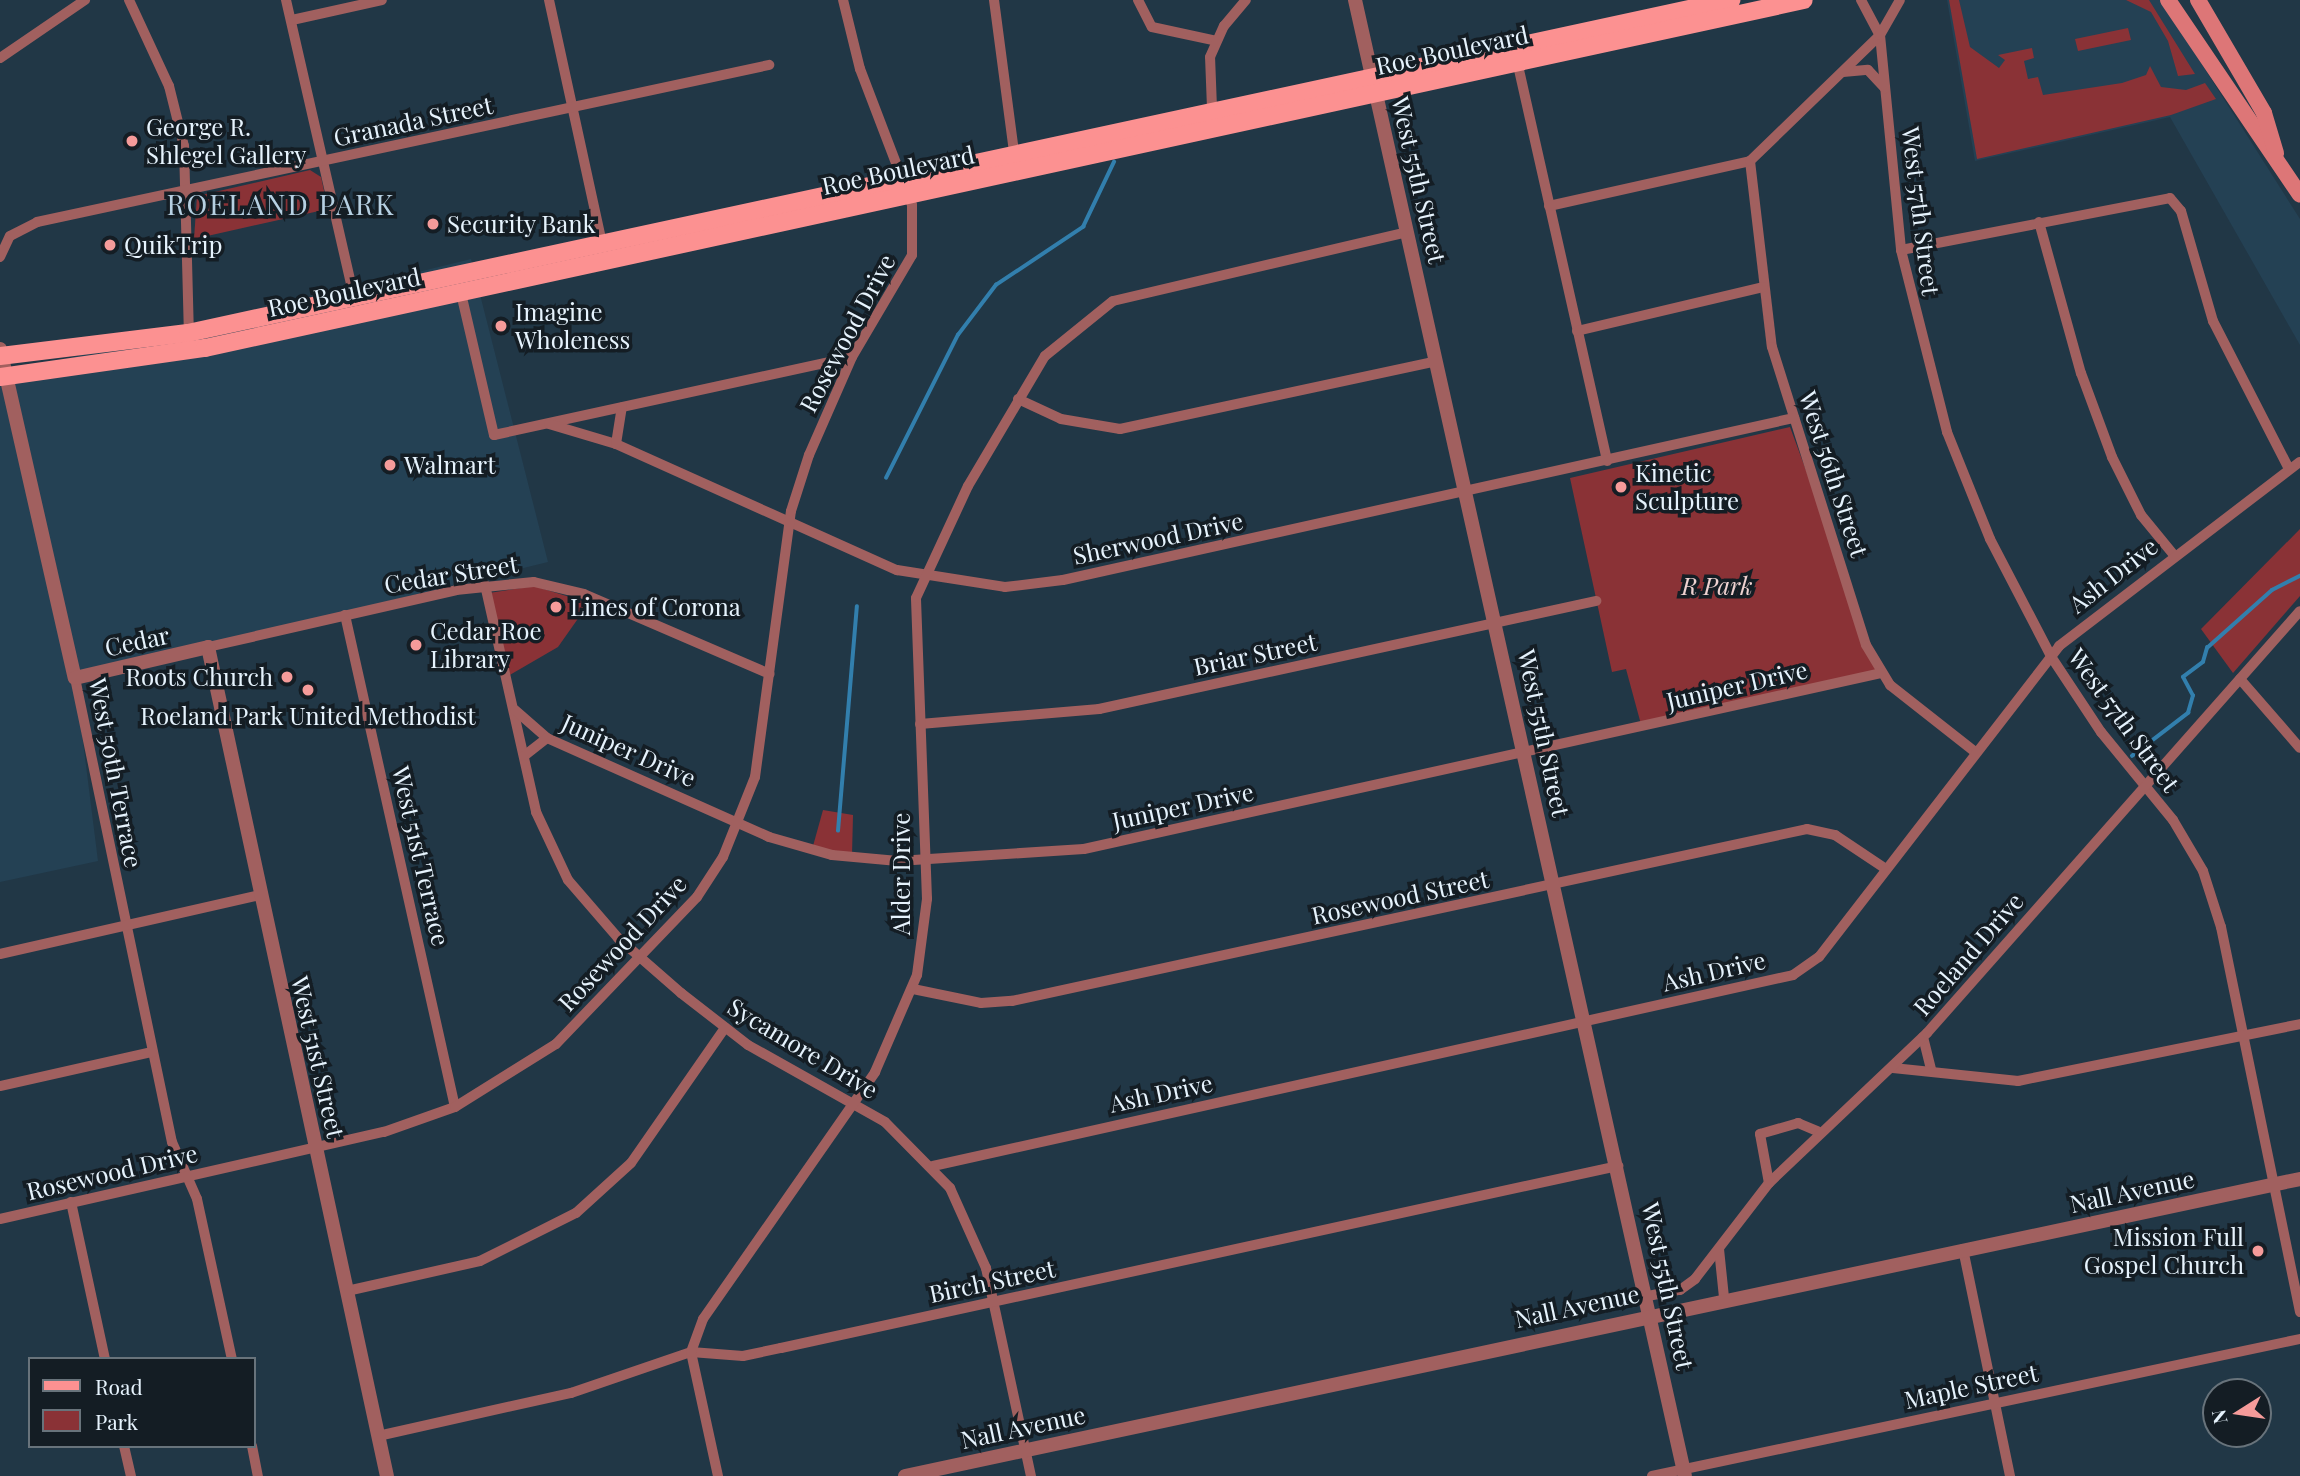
<!DOCTYPE html>
<html>
<head>
<meta charset="utf-8">
<style>
	body { margin:0 }
	#map { position:relative; width:2300px; height:1476px; overflow:hidden; background:#213746; font-family:"Playfair Display",serif }
	div>[style] { position:absolute }
	[style*='--x'] { left:calc(var(--x)*1px); top:calc(var(--y)*1px); width:calc(var(--w)*1px); rotate:calc(var(--a)*1deg) }
	.built>* { inset:0; background:#244154 }
	.green>* { inset:0; background:#8a3236 }
	.stream>* { height:3.5px; margin:-1.75px; padding:0 1.75px; transform-origin:1.75px; border-radius:1.75px; background:#327fad }
	.minor>* { height:10px; margin:-5px; padding:0 5px; transform-origin:5px; border-radius:5px; background:#a1605f }
	.tertiary>* { height:14px; margin:-7px; padding:0 7px; transform-origin:7px; border-radius:7px; background:#a1605f }
	.secondary>* { height:16px; margin:-8px; padding:0 8px; transform-origin:8px; border-radius:8px; background:#dd7677 }
	.primary>* { height:18px; margin:-9px; padding:0 9px; transform-origin:9px; border-radius:9px; background:#fc9191 }
	.dots>* { width:19px; height:19px; translate:-50% -50%; box-sizing:border-box; border:4px solid #141d24; border-radius:50% }
	span { translate:-50% -50%; white-space:nowrap; text-align:center; line-height:1.15; -webkit-text-stroke:7px #141d24; paint-order:stroke }
	.street-label { font-size:24px; color:#e6f3fd }
	.poi-label { font-size:24px; color:#e6f3fd }
	.left { translate:0 -50%; text-align:left }
	.right { translate:-100% -50%; text-align:right }
	.park-label { font-size:24px; color:#eed2d1; font-style:italic }
	.quarter-label { font-size:28px; color:#b6d0e2; letter-spacing:2px }
	.legend { position:absolute; left:28px; top:1357px; width:228px; height:91px; box-sizing:border-box; background:#141d24; border:2px solid #68737b; margin:0; padding:9px 12px; list-style:none; font-size:21px; color:#e6f3fd }
	.legend li { display:flex; align-items:center; gap:14px; height:35px }
	.legend b { width:35px; border:2px solid #68737b }
	.north { position:absolute; left:2202px; top:1378px; width:70px; height:70px; box-sizing:border-box; background:#141d24; border:2px solid #68737b; border-radius:50%; rotate:258deg; font-size:19px; font-weight:700; line-height:28px; text-align:center; color:#e6f3fd }
	.north::after { content:''; display:block; margin:auto; width:24px; height:32px; background:#f59b9a; clip-path:polygon(50% 0,100% 100%,50% 72%,0 100%) }
</style>
</head>
<body>
<div id="map">
	<div class="built">
		<div style="clip-path:polygon(1947px 0,2161px 0,2300px 219px,2300px 345px,2170px 117px,1975px 161px)"></div>
		<div style="clip-path:polygon(471px 259px,548px 562px,75px 678px,98px 861px,0 882px,0 375px)"></div>
	</div>
	<div class="green">
		<div style="clip-path:polygon(1949px 0,1959px 0,1970px 47px,1999px 68px,2005px 60px,1998px 55px,2032px 48px,2034px 58px,2024px 61px,2028px 79px,2038px 77px,2043px 95px,2122px 83px,2146px 75px,2150px 66px,2161px 87px,2186px 90px,2205px 83px,2216px 99px,2171px 115px,1977px 159px)"></div>
		<div style="clip-path:polygon(2126px 0,2149px 0,2195px 74px,2178px 76px,2168px 41px,2151px 12px)"></div>
		<div style="clip-path:polygon(2128px 28px,2131px 40px,2078px 51px,2075px 39px)"></div>
		<div style="clip-path:polygon(310px 170px,321px 177px,328px 209px,194px 239px,197px 196px)"></div>
		<div style="clip-path:polygon(1790px 427px,1881px 673px,1642px 728px,1626px 669px,1612px 672px,1570px 478px)"></div>
		<div style="clip-path:polygon(2300px 529px,2300px 596px,2233px 673px,2201px 629px)"></div>
		<div style="clip-path:polygon(534px 586px,589px 603px,558px 647px,508px 676px,489px 593px)"></div>
		<div style="clip-path:polygon(823px 810px,853px 815px,852px 855px,813px 846px)"></div>
	</div>
	<div class="stream">
		<div style="--x:886;--y:478;--w:160;--a:-63.3"></div>
		<div style="--x:958;--y:335;--w:63;--a:-52.8"></div>
		<div style="--x:996;--y:285;--w:105;--a:-33.7"></div>
		<div style="--x:1083;--y:227;--w:72;--a:-64.5"></div>
		<div style="--x:2132;--y:756;--w:71;--a:-37.5"></div>
		<div style="--x:2188;--y:713;--w:18;--a:-74"></div>
		<div style="--x:2193;--y:696;--w:21;--a:-118"></div>
		<div style="--x:2183;--y:677;--w:25;--a:-37"></div>
		<div style="--x:2203;--y:662;--w:15;--a:-74"></div>
		<div style="--x:2207;--y:648;--w:87;--a:-41.7"></div>
		<div style="--x:2272;--y:590;--w:31;--a:-27"></div>
		<div style="--x:838;--y:831;--w:225;--a:-85.2"></div>
	</div>
	<div class="minor">
		<div style="--x:129;--y:0;--w:95;--a:65.1"></div>
		<div style="--x:169;--y:86;--w:62;--a:76"></div>
		<div style="--x:184;--y:146;--w:192;--a:88.5"></div>
		<div style="--x:286;--y:0;--w:309;--a:77.1"></div>
		<div style="--x:549;--y:0;--w:253;--a:77.7"></div>
		<div style="--x:994;--y:0;--w:161;--a:82.5"></div>
		<div style="--x:1138;--y:0;--w:30;--a:63"></div>
		<div style="--x:1152;--y:27;--w:66;--a:12.2"></div>
		<div style="--x:1861;--y:0;--w:40;--a:62"></div>
		<div style="--x:1880;--y:35;--w:216;--a:84.4"></div>
		<div style="--x:1901;--y:250;--w:188;--a:75.8"></div>
		<div style="--x:1947;--y:432;--w:115;--a:68.1"></div>
		<div style="--x:1990;--y:539;--w:134;--a:62.5"></div>
		<div style="--x:2052;--y:658;--w:89;--a:56.5"></div>
		<div style="--x:2101;--y:732;--w:114;--a:50.7"></div>
		<div style="--x:2173;--y:820;--w:59;--a:59.5"></div>
		<div style="--x:2203;--y:871;--w:59;--a:72.2"></div>
		<div style="--x:2221;--y:927;--w:393;--a:78.4"></div>
		<div style="--x:292;--y:20;--w:92;--a:-12.5"></div>
		<div style="--x:0;--y:58;--w:103;--a:-34.3"></div>
		<div style="--x:1517;--y:61;--w:410;--a:77.3"></div>
		<div style="--x:1843;--y:72;--w:25;--a:-5"></div>
		<div style="--x:1868;--y:70;--w:25;--a:47"></div>
		<div style="--x:1212;--y:108;--w:51;--a:-92.2"></div>
		<div style="--x:1210;--y:57;--w:34;--a:-66"></div>
		<div style="--x:1224;--y:26;--w:34;--a:-50"></div>
		<div style="--x:1750;--y:161;--w:187;--a:83.3"></div>
		<div style="--x:1772;--y:347;--w:312;--a:72.5"></div>
		<div style="--x:1866;--y:645;--w:47;--a:59"></div>
		<div style="--x:1890;--y:685;--w:108;--a:38.2"></div>
		<div style="--x:1549;--y:206;--w:206;--a:-12.6"></div>
		<div style="--x:1750;--y:161;--w:181;--a:-44.1"></div>
		<div style="--x:1880;--y:35;--w:40;--a:-60.3"></div>
		<div style="--x:2039;--y:222;--w:157;--a:74.5"></div>
		<div style="--x:2081;--y:373;--w:90;--a:69.7"></div>
		<div style="--x:2112;--y:457;--w:65;--a:63.4"></div>
		<div style="--x:2141;--y:515;--w:50;--a:50.6"></div>
		<div style="--x:1901;--y:250;--w:274;--a:-10.9"></div>
		<div style="--x:2170;--y:198;--w:17;--a:50"></div>
		<div style="--x:2181;--y:211;--w:115;--a:73.8"></div>
		<div style="--x:2213;--y:321;--w:164;--a:62.8"></div>
		<div style="--x:0;--y:257;--w:23;--a:-65"></div>
		<div style="--x:10;--y:236;--w:30;--a:-27"></div>
		<div style="--x:37;--y:222;--w:749;--a:-12.11"></div>
		<div style="--x:460;--y:289;--w:150;--a:76.9"></div>
		<div style="--x:494;--y:435;--w:366;--a:-12.3"></div>
		<div style="--x:1577;--y:331;--w:191;--a:-13.3"></div>
		<div style="--x:1018;--y:399;--w:47;--a:24.9"></div>
		<div style="--x:1061;--y:419;--w:60;--a:9.6"></div>
		<div style="--x:1120;--y:429;--w:324;--a:-12.1"></div>
		<div style="--x:549;--y:424;--w:70;--a:16.6"></div>
		<div style="--x:616;--y:444;--w:308;--a:24.2"></div>
		<div style="--x:897;--y:570;--w:109;--a:8.9"></div>
		<div style="--x:1005;--y:587;--w:58;--a:-6.9"></div>
		<div style="--x:1063;--y:580;--w:749;--a:-12.5"></div>
		<div style="--x:616;--y:444;--w:37;--a:-81"></div>
		<div style="--x:485;--y:585;--w:233;--a:77.3"></div>
		<div style="--x:536;--y:812;--w:75;--a:64.8"></div>
		<div style="--x:568;--y:880;--w:77;--a:49.2"></div>
		<div style="--x:618;--y:938;--w:84;--a:41.1"></div>
		<div style="--x:681;--y:993;--w:85;--a:37.8"></div>
		<div style="--x:748;--y:1045;--w:157;--a:29.3"></div>
		<div style="--x:885;--y:1122;--w:93;--a:45.4"></div>
		<div style="--x:950;--y:1188;--w:88;--a:65.8"></div>
		<div style="--x:986;--y:1268;--w:213;--a:77.8"></div>
		<div style="--x:345;--y:615;--w:504;--a:77.4"></div>
		<div style="--x:208;--y:647;--w:254;--a:-12.9"></div>
		<div style="--x:456;--y:590;--w:78;--a:-5.9"></div>
		<div style="--x:534;--y:582;--w:51;--a:13.5"></div>
		<div style="--x:584;--y:594;--w:202;--a:23.3"></div>
		<div style="--x:75;--y:678;--w:474;--a:78.2"></div>
		<div style="--x:172;--y:1142;--w:62;--a:66.3"></div>
		<div style="--x:197;--y:1199;--w:164;--a:77.7"></div>
		<div style="--x:2240;--y:679;--w:91;--a:49"></div>
		<div style="--x:515;--y:710;--w:43;--a:41.2"></div>
		<div style="--x:547;--y:738;--w:243;--a:24"></div>
		<div style="--x:769;--y:837;--w:66;--a:15.9"></div>
		<div style="--x:832;--y:855;--w:66;--a:5.2"></div>
		<div style="--x:898;--y:861;--w:186;--a:-3.7"></div>
		<div style="--x:1084;--y:849;--w:816;--a:-12.45"></div>
		<div style="--x:920;--y:724;--w:180;--a:-4.8"></div>
		<div style="--x:1099;--y:709;--w:509;--a:-12.26"></div>
		<div style="--x:524;--y:756;--w:29;--a:-38"></div>
		<div style="--x:0;--y:954;--w:266;--a:-12.8"></div>
		<div style="--x:913;--y:989;--w:69;--a:11.6"></div>
		<div style="--x:981;--y:1003;--w:31;--a:-4"></div>
		<div style="--x:1012;--y:1001;--w:813;--a:-12.21"></div>
		<div style="--x:1807;--y:829;--w:29;--a:12"></div>
		<div style="--x:1835;--y:835;--w:61;--a:33.7"></div>
		<div style="--x:1923;--y:1037;--w:34;--a:76"></div>
		<div style="--x:1893;--y:1068;--w:126;--a:5.9"></div>
		<div style="--x:2018;--y:1081;--w:288;--a:-11.4"></div>
		<div style="--x:0;--y:1086;--w:156;--a:-12.6"></div>
		<div style="--x:933;--y:1166;--w:881;--a:-12.52"></div>
		<div style="--x:1793;--y:975;--w:32;--a:-35"></div>
		<div style="--x:1819;--y:957;--w:393;--a:-52.3"></div>
		<div style="--x:2059;--y:646;--w:303;--a:-37.4"></div>
		<div style="--x:1769;--y:1183;--w:50;--a:-100.4"></div>
		<div style="--x:1760;--y:1134;--w:40;--a:-16"></div>
		<div style="--x:1798;--y:1123;--w:21;--a:23"></div>
		<div style="--x:71;--y:1202;--w:161;--a:77.8"></div>
		<div style="--x:0;--y:1219;--w:394;--a:-12.8"></div>
		<div style="--x:384;--y:1132;--w:75;--a:-19.4"></div>
		<div style="--x:455;--y:1107;--w:119;--a:-32"></div>
		<div style="--x:556;--y:1044;--w:204;--a:-46.2"></div>
		<div style="--x:697;--y:897;--w:48;--a:-57"></div>
		<div style="--x:723;--y:857;--w:86;--a:-68.2"></div>
		<div style="--x:755;--y:777;--w:268;--a:-82.3"></div>
		<div style="--x:791;--y:511;--w:59;--a:-72.2"></div>
		<div style="--x:809;--y:455;--w:107;--a:-66.3"></div>
		<div style="--x:852;--y:357;--w:118;--a:-59.5"></div>
		<div style="--x:912;--y:255;--w:50;--a:-90"></div>
		<div style="--x:912;--y:205;--w:146;--a:-110.9"></div>
		<div style="--x:860;--y:69;--w:71;--a:-103.8"></div>
		<div style="--x:1719;--y:1249;--w:48;--a:84.1"></div>
		<div style="--x:1963;--y:1249;--w:232;--a:78.3"></div>
		<div style="--x:347;--y:1291;--w:136;--a:-12.7"></div>
		<div style="--x:480;--y:1261;--w:107;--a:-26.6"></div>
		<div style="--x:576;--y:1213;--w:74;--a:-42.3"></div>
		<div style="--x:631;--y:1163;--w:165;--a:-55.2"></div>
		<div style="--x:1648;--y:1296;--w:33;--a:-11"></div>
		<div style="--x:1680;--y:1290;--w:19;--a:-36"></div>
		<div style="--x:1695;--y:1279;--w:121;--a:-52.4"></div>
		<div style="--x:1769;--y:1183;--w:218;--a:-43.5"></div>
		<div style="--x:1927;--y:1033;--w:563;--a:-48.53"></div>
		<div style="--x:378;--y:1436;--w:198;--a:-12.6"></div>
		<div style="--x:571;--y:1393;--w:127;--a:-18.9"></div>
		<div style="--x:691;--y:1352;--w:52;--a:4.4"></div>
		<div style="--x:743;--y:1356;--w:39;--a:-12"></div>
		<div style="--x:781;--y:1348;--w:857;--a:-12.27"></div>
		<div style="--x:124;--y:1446;--w:31;--a:77"></div>
		<div style="--x:252;--y:1446;--w:31;--a:79"></div>
		<div style="--x:718;--y:1476;--w:127;--a:-102.3"></div>
		<div style="--x:691;--y:1352;--w:35;--a:-70"></div>
		<div style="--x:703;--y:1319;--w:301;--a:-55.1"></div>
		<div style="--x:875;--y:1072;--w:106;--a:-66.6"></div>
		<div style="--x:917;--y:975;--w:77;--a:-82.5"></div>
		<div style="--x:927;--y:899;--w:301;--a:-92.1"></div>
		<div style="--x:916;--y:598;--w:123;--a:-65.1"></div>
		<div style="--x:968;--y:486;--w:151;--a:-59.4"></div>
		<div style="--x:1045;--y:356;--w:87;--a:-39"></div>
		<div style="--x:1113;--y:301;--w:302;--a:-13.2"></div>
		<div style="--x:1652;--y:1476;--w:662;--a:-11.94"></div>
	</div>
	<div class="tertiary">
		<div style="--x:1355;--y:0;--w:1512;--a:77.4"></div>
		<div style="--x:0;--y:349;--w:337;--a:77.2"></div>
		<div style="--x:75;--y:678;--w:137;--a:-13.1"></div>
		<div style="--x:208;--y:647;--w:848;--a:77.82"></div>
		<div style="--x:905;--y:1476;--w:1426;--a:-12.02"></div>
	</div>
	<div class="secondary">
		<div style="--x:2168;--y:0;--w:235;--a:55.9"></div>
		<div style="--x:2198;--y:0;--w:131;--a:59.7"></div>
		<div style="--x:2264;--y:113;--w:42;--a:73.3"></div>
	</div>
	<div class="primary">
		<div style="--x:0;--y:356;--w:189;--a:-7"></div>
		<div style="--x:188;--y:333;--w:1579;--a:-12.18"></div>
		<div style="--x:0;--y:377;--w:207;--a:-8.1"></div>
		<div style="--x:205;--y:348;--w:1636;--a:-12.28"></div>
	</div>
	<div class="dots">
		<div style="left:132px;top:141px;background:#f59b9a"></div>
		<div style="left:433px;top:224px;background:#f59b9a"></div>
		<div style="left:110px;top:245px;background:#f59b9a"></div>
		<div style="left:501px;top:326px;background:#f59b9a"></div>
		<div style="left:390px;top:465px;background:#f59b9a"></div>
		<div style="left:1621px;top:487px;background:#f59b9a"></div>
		<div style="left:556px;top:607px;background:#f59b9a"></div>
		<div style="left:416px;top:645px;background:#f59b9a"></div>
		<div style="left:287px;top:677px;background:#f59b9a"></div>
		<div style="left:308px;top:690px;background:#f59b9a"></div>
		<div style="left:2258px;top:1251px;background:#f59b9a"></div>
	</div>
	<div class="street-label">
		<span style="left:1452px;top:50px;rotate:-12deg">Roe Boulevard</span>
		<span style="left:413px;top:121px;rotate:-12deg">Granada Street</span>
		<span style="left:898px;top:170px;rotate:-12deg">Roe Boulevard</span>
		<span style="left:1419px;top:180px;rotate:77deg">West 55th Street</span>
		<span style="left:1921px;top:211px;rotate:83deg">West 57th Street</span>
		<span style="left:344px;top:292px;rotate:-12deg">Roe Boulevard</span>
		<span style="left:847px;top:333px;rotate:-62deg">Rosewood Drive</span>
		<span style="left:1834px;top:474px;rotate:72deg">West 56th Street</span>
		<span style="left:1158px;top:538px;rotate:-12deg">Sherwood Drive</span>
		<span style="left:451px;top:574px;rotate:-9deg">Cedar Street</span>
		<span style="left:2113px;top:575px;rotate:-38deg">Ash Drive</span>
		<span style="left:137px;top:641px;rotate:-12deg">Cedar</span>
		<span style="left:1255px;top:654px;rotate:-12deg">Briar Street</span>
		<span style="left:1737px;top:685px;rotate:-13deg">Juniper Drive</span>
		<span style="left:2124px;top:720px;rotate:54deg">West 57th Street</span>
		<span style="left:1544px;top:733px;rotate:78deg">West 55th Street</span>
		<span style="left:629px;top:750px;rotate:24deg">Juniper Drive</span>
		<span style="left:116px;top:773px;rotate:79deg">West 50th Terrace</span>
		<span style="left:1183px;top:806px;rotate:-12deg">Juniper Drive</span>
		<span style="left:421px;top:856px;rotate:77deg">West 51st Terrace</span>
		<span style="left:901px;top:874px;rotate:-90deg">Alder Drive</span>
		<span style="left:1400px;top:897px;rotate:-12deg">Rosewood Street</span>
		<span style="left:622px;top:943px;rotate:-47deg">Rosewood Drive</span>
		<span style="left:1968px;top:954px;rotate:-49deg">Roeland Drive</span>
		<span style="left:1714px;top:971px;rotate:-13deg">Ash Drive</span>
		<span style="left:803px;top:1048px;rotate:31deg">Sycamore Drive</span>
		<span style="left:318px;top:1057px;rotate:77deg">West 51st Street</span>
		<span style="left:1161px;top:1093px;rotate:-12deg">Ash Drive</span>
		<span style="left:112px;top:1172px;rotate:-13deg">Rosewood Drive</span>
		<span style="left:2132px;top:1191px;rotate:-12deg">Nall Avenue</span>
		<span style="left:992px;top:1281px;rotate:-12deg">Birch Street</span>
		<span style="left:1668px;top:1286px;rotate:78deg">West 55th Street</span>
		<span style="left:1577px;top:1306px;rotate:-12deg">Nall Avenue</span>
		<span style="left:1971px;top:1386px;rotate:-12deg">Maple Street</span>
		<span style="left:1023px;top:1427px;rotate:-12deg">Nall Avenue</span>
	</div>
	<div class="poi-label">
		<span class="left" style="left:146px;top:141px">George R.<br>Shlegel Gallery</span>
		<span class="left" style="left:447px;top:224px">Security Bank</span>
		<span class="left" style="left:124px;top:245px">QuikTrip</span>
		<span class="left" style="left:515px;top:326px">Imagine<br>Wholeness</span>
		<span class="left" style="left:404px;top:465px">Walmart</span>
		<span class="left" style="left:1635px;top:487px">Kinetic<br>Sculpture</span>
		<span class="left" style="left:570px;top:607px">Lines of Corona</span>
		<span class="left" style="left:430px;top:645px">Cedar Roe<br>Library</span>
		<span class="right" style="left:273px;top:677px">Roots Church</span>
		<span style="left:308px;top:716px">Roeland Park United Methodist</span>
		<span class="right" style="left:2244px;top:1251px">Mission Full<br>Gospel Church</span>
	</div>
	<div class="park-label">
		<span style="left:1717px;top:586px">R Park</span>
	</div>
	<div class="quarter-label">
		<span style="left:281px;top:204px">ROELAND PARK</span>
	</div>
	<ul class="legend">
	<li><b style="height:9px;background:#fc9191"></b>Road</li>
	<li><b style="height:19px;background:#8a3236"></b>Park</li>
	</ul>
	<div class="north">N</div>
</div>
</body>
</html>
